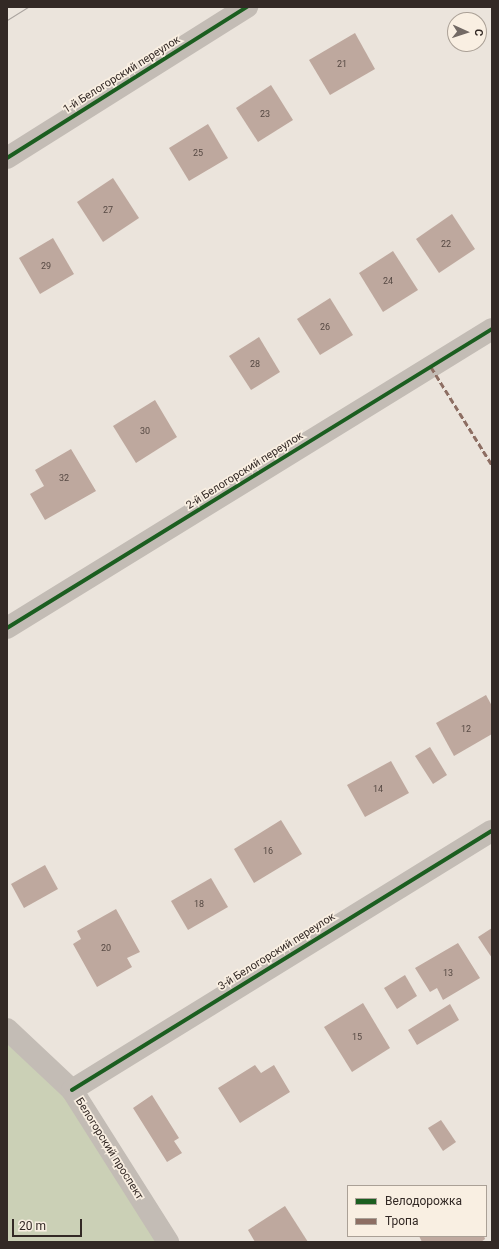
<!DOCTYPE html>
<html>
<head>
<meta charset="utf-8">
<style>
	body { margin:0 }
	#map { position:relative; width:499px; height:1249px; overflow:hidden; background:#ebe4dc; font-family:Roboto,sans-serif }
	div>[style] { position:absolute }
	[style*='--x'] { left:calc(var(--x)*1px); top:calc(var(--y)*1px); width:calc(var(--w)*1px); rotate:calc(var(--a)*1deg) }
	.green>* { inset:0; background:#cbd0b6 }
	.building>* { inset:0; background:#bea89e }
	.minor>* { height:22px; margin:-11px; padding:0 11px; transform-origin:11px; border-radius:11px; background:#c3bcb5 }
	.tram>* { height:1px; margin:-0.5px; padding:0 0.5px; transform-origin:0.5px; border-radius:0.5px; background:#aba4a0 }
	.quiet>* { height:3px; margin-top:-1.5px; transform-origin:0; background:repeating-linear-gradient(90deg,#8d6e63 0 6px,transparent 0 9px) }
	.cycleway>* { height:4px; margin:-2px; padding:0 2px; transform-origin:2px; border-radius:2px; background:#1b5e20 }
	span { translate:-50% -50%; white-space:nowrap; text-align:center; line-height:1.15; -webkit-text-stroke:3.5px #f9efe2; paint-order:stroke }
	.number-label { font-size:9px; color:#564943 }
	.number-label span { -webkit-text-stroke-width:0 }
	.street-label { font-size:11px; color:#332925 }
	.frame { position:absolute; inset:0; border:8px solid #332925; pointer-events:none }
	.legend { position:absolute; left:347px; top:1185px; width:140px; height:52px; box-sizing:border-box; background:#f9efe2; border:1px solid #aaa096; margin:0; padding:5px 7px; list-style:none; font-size:12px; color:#332925 }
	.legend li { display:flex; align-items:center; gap:8px; height:20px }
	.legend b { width:20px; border:1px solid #aaa096 }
	.north { position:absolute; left:447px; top:12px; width:40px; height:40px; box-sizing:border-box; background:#f9efe2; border:1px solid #aaa096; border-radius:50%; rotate:93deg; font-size:11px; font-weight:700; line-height:16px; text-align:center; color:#332925 }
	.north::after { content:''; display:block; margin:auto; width:14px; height:18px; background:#736a65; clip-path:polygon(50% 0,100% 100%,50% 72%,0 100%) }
	.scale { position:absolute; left:12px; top:1219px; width:70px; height:18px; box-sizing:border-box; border:2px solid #332925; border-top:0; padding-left:5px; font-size:12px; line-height:14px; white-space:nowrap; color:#332925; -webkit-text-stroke:3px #f9efe2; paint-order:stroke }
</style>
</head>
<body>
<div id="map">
	<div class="green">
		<div style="clip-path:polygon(7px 1040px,69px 1101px,156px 1242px,7px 1242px)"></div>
	</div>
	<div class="building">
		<div style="clip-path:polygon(355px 33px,375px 69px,330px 95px,309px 60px)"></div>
		<div style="clip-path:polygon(271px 85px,293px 120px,258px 142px,236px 108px)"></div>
		<div style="clip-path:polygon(208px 124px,228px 158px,189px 181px,169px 148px)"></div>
		<div style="clip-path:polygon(113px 178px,139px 218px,103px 242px,77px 202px)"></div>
		<div style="clip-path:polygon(452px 214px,475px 249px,439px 273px,416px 239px)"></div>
		<div style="clip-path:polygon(53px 238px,74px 274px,40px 294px,19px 258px)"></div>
		<div style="clip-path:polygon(393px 251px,418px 290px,383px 312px,359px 273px)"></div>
		<div style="clip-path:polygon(330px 298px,353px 335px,320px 355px,297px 319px)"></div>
		<div style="clip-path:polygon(259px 337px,280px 372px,251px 390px,229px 356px)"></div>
		<div style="clip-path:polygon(155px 400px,177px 437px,136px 463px,113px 426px)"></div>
		<div style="clip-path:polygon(71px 449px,96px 491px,45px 520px,30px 494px,44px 486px,35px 470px)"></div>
		<div style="clip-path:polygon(486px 695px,492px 706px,492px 734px,454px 756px,436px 723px)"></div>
		<div style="clip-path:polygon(430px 747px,447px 775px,433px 784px,415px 756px)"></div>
		<div style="clip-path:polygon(391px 761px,409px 793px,365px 817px,347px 785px)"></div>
		<div style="clip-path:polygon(281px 820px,302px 854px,254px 883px,234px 849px)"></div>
		<div style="clip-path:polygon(45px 865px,58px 889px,24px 908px,11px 884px)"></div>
		<div style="clip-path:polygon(211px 878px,228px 907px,188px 930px,171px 901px)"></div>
		<div style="clip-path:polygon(116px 909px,140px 952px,127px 958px,132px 967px,97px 987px,73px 944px,81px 939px,77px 931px)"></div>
		<div style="clip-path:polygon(492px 928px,492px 958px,478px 937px)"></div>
		<div style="clip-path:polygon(458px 943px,480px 978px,443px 1000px,437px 988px,430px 992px,415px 968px)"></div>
		<div style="clip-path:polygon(405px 975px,417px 996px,397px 1009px,384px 988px)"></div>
		<div style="clip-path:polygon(363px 1003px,390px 1048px,352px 1072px,324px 1027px)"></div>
		<div style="clip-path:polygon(450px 1004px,459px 1020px,417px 1045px,408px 1030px)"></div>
		<div style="clip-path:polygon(255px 1065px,261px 1073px,274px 1065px,290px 1092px,240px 1123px,218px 1088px)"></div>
		<div style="clip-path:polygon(152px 1095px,179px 1138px,174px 1141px,182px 1153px,167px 1162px,133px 1108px)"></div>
		<div style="clip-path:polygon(441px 1120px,456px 1142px,443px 1151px,428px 1128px)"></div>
		<div style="clip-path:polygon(285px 1206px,308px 1242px,255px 1242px,248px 1230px)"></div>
		<div style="clip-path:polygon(419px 1236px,484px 1236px,485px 1239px,481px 1242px,422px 1242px)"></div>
	</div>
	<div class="minor">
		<div style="--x:7;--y:158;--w:284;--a:-32.2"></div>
		<div style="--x:7;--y:628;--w:570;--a:-31.65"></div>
		<div style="--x:7;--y:1029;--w:89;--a:43.2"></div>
		<div style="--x:72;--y:1090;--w:180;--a:57.7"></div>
		<div style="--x:72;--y:1090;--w:493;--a:-31.7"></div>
	</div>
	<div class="tram">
		<div style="--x:7;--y:20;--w:25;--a:-32"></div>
	</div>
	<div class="quiet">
		<div style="--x:431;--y:367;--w:115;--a:58.1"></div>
	</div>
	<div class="cycleway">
		<div style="--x:7;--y:158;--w:284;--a:-32.2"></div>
		<div style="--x:7;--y:628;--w:570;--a:-31.65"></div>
		<div style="--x:72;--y:1090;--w:493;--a:-31.7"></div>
	</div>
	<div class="number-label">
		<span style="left:342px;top:64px">21</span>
		<span style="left:265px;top:114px">23</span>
		<span style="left:198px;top:153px">25</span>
		<span style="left:108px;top:210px">27</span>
		<span style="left:446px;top:244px">22</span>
		<span style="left:46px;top:266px">29</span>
		<span style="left:388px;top:281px">24</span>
		<span style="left:325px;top:327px">26</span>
		<span style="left:255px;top:364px">28</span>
		<span style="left:145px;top:431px">30</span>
		<span style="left:64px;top:478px">32</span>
		<span style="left:466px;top:729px">12</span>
		<span style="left:378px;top:789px">14</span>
		<span style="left:268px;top:851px">16</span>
		<span style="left:199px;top:904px">18</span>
		<span style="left:106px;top:948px">20</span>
		<span style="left:448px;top:973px">13</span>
		<span style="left:357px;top:1037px">15</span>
	</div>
	<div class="street-label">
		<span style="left:122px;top:75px;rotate:-32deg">1-й Белогорский переулок</span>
		<span style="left:245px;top:471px;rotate:-32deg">2-й Белогорский переулок</span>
		<span style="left:277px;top:952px;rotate:-32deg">3-й Белогорский переулок</span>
		<span style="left:109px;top:1149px;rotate:58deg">Белогорский проспект</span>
	</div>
	<div class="frame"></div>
	<ul class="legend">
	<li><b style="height:5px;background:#1b5e20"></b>Велодорожка</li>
	<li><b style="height:5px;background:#8d6e63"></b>Тропа</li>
	</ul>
	<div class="north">С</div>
	<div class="scale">20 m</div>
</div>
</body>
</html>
